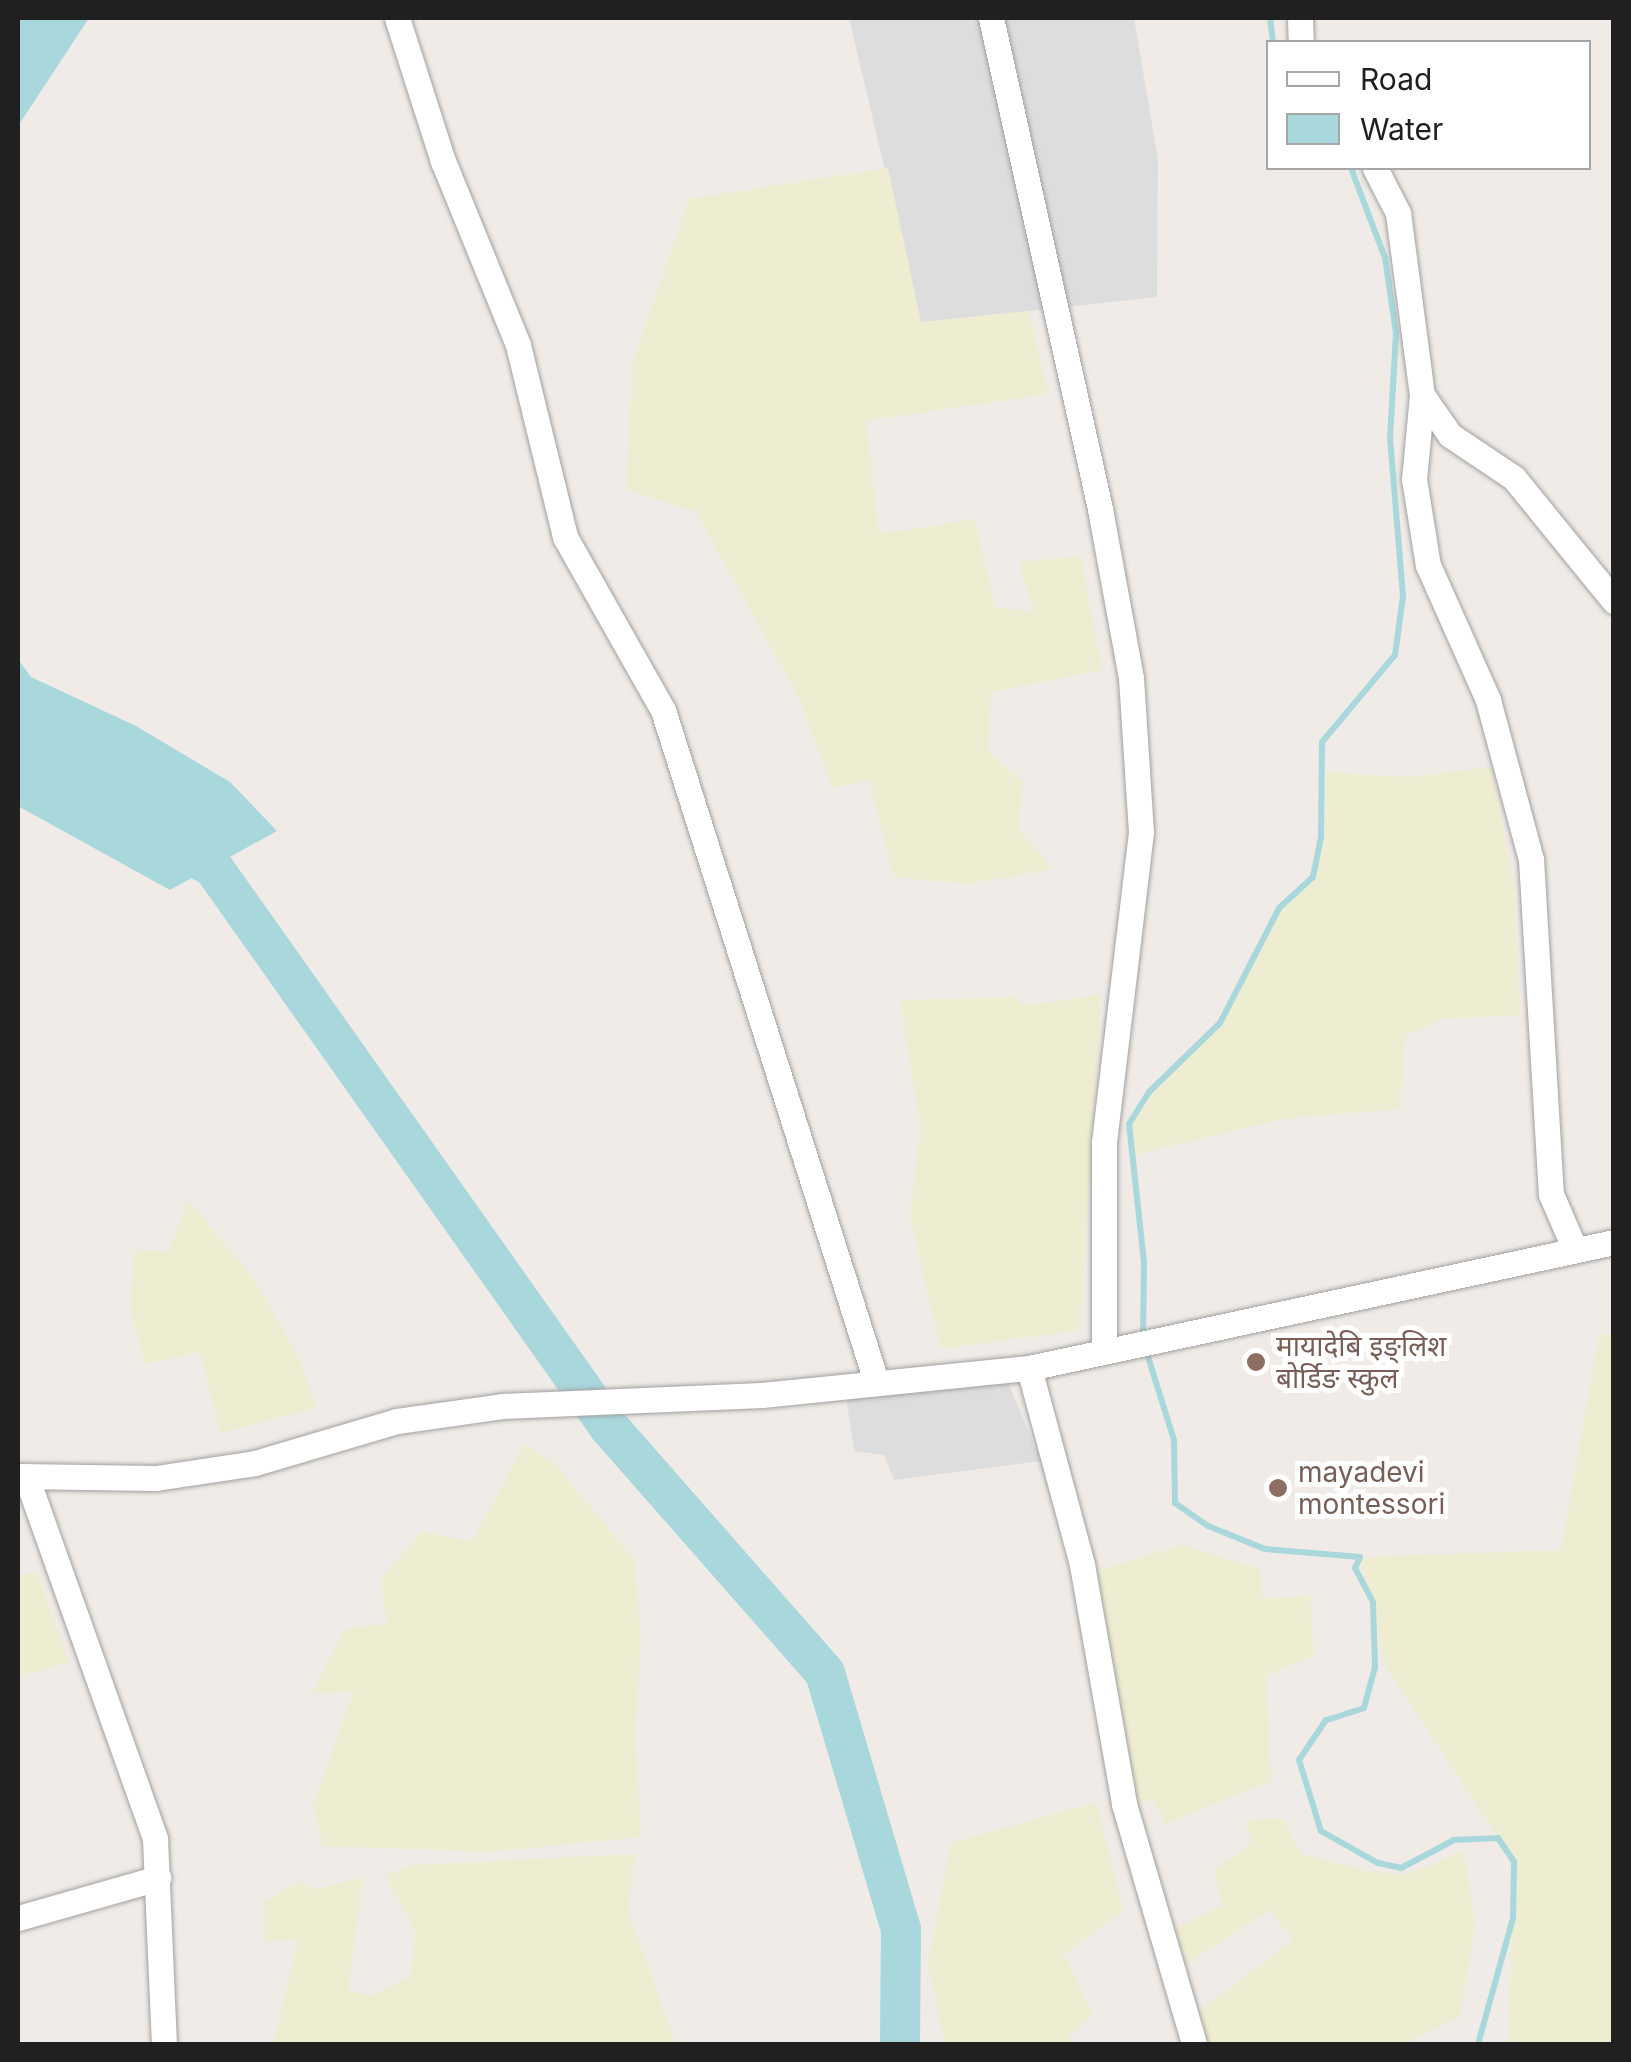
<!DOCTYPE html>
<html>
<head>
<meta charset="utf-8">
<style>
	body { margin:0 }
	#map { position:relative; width:1631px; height:2062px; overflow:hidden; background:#f0ebe6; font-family:Inter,"Noto Sans Devanagari",sans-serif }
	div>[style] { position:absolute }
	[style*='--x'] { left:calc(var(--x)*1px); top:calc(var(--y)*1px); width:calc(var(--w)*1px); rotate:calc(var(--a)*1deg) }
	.residential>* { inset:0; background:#dedddd }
	.farmland>* { inset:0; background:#eeedd2 }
	.water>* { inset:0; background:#a8d7dc }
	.stream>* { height:6px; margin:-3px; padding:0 3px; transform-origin:3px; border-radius:3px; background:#a8d7dc }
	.river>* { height:40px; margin:-20px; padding:0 20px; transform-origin:20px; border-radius:20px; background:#a8d7dc }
	.roads { filter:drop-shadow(0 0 2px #a1a1a1) drop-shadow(0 0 2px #a1a1a1) }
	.minor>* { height:25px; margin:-12.5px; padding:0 12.5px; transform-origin:12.5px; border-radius:12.5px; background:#fff }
	.dots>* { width:28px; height:28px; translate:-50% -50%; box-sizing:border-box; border:5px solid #fff; border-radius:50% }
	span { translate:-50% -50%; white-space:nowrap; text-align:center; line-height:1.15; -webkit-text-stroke:10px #fff; paint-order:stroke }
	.education-label { font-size:28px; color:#785e54 }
	.left { translate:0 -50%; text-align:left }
	.frame { position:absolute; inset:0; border:20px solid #202020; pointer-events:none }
	.legend { position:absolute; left:1266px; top:40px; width:325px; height:130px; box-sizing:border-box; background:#fff; border:2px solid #a6a6a6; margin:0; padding:12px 18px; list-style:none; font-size:30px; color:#202020 }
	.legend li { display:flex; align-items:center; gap:20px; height:50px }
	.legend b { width:50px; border:2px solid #a6a6a6 }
</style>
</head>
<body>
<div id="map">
	<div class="residential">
		<div style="clip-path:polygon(849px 18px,1134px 18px,1158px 160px,1157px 297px,921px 323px)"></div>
		<div style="clip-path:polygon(1007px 1380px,1041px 1461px,894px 1480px,884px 1455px,854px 1451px,846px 1397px)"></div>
	</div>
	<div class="farmland">
		<div style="clip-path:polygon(888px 168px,921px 322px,1029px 311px,1048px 394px,866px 421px,879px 534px,975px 519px,995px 607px,1033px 612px,1019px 562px,1081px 556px,1102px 670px,991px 692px,988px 750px,1023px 782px,1018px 827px,1052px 869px,967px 884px,894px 877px,869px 780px,832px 788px,800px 700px,696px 512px,626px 489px,632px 365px,689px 199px)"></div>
		<div style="clip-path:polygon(1491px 767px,1514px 885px,1520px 1015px,1443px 1019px,1405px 1036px,1400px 1109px,1288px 1118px,1134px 1155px,1129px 1124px,1149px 1092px,1220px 1023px,1279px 908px,1313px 877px,1326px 812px,1326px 772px,1408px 777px)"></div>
		<div style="clip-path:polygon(1101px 994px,1080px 1330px,941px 1349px,910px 1218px,920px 1126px,900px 1000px,1016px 997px,1023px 1006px)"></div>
		<div style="clip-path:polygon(188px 1200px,254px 1279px,298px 1356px,317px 1408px,220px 1433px,200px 1352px,145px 1364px,130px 1310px,134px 1250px,169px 1252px)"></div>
		<div style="clip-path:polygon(1613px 1334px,1613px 2044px,1508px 2044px,1514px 1862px,1386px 1667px,1360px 1557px,1561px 1550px,1599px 1335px)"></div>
		<div style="clip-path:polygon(524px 1444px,556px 1465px,634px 1559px,641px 1638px,635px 1734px,641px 1837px,493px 1852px,323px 1846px,313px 1805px,354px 1691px,312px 1694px,345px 1629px,387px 1624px,381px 1580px,422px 1531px,472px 1542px)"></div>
		<div style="clip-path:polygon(1183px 1545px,1260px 1569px,1262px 1598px,1310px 1596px,1314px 1656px,1266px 1675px,1271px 1781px,1165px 1824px,1153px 1800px,1124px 1804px,1083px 1575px)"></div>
		<div style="clip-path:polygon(36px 1572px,69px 1662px,18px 1677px,18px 1575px)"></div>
		<div style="clip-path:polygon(1096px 1802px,1123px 1911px,1064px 1954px,1093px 2015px,1069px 2035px,1072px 2044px,945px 2044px,928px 1964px,951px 1843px)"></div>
		<div style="clip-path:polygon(1283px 1818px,1301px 1854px,1368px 1871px,1404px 1875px,1464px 1851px,1475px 1925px,1460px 2017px,1403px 2044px,1207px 2044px,1195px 2015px,1293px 1940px,1270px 1910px,1186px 1964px,1172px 1929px,1221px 1906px,1215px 1869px,1252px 1843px,1246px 1821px)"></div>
		<div style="clip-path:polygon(635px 1854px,628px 1910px,676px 2044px,273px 2044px,298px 1939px,264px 1942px,264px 1902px,299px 1881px,316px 1889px,363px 1877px,348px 1991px,371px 1996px,411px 1976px,415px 1932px,385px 1875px,413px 1865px)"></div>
	</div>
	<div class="water">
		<div style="clip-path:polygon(18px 18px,89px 18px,18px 126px)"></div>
		<div style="clip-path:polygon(18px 659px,31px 677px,136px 726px,230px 782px,277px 831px,170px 890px,18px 806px)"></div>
	</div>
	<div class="stream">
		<div style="--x:1270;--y:18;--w:24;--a:83"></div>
		<div style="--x:1143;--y:1335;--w:73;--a:-89.2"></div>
		<div style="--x:1144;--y:1262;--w:139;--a:-96.2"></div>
		<div style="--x:1129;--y:1124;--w:38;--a:-58"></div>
		<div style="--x:1149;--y:1092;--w:99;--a:-44.2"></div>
		<div style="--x:1220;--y:1023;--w:129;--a:-62.8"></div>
		<div style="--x:1279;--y:908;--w:46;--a:-42.4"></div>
		<div style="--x:1313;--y:877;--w:41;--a:-78.7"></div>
		<div style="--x:1321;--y:837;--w:95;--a:-89.4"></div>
		<div style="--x:1322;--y:742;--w:114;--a:-50"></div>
		<div style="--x:1395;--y:655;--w:60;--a:-82.3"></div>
		<div style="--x:1403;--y:596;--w:159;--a:-94.7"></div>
		<div style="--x:1390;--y:438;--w:105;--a:-86.7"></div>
		<div style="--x:1396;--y:333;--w:76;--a:-98.3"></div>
		<div style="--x:1385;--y:258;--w:96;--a:-110.7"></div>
		<div style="--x:1145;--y:1347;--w:97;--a:72.7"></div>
		<div style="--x:1174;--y:1440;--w:63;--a:89.1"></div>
		<div style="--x:1175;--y:1503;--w:40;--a:34.9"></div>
		<div style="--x:1208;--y:1526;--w:61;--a:22"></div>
		<div style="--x:1265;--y:1549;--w:95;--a:4.8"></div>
		<div style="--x:1360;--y:1557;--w:12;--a:114"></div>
		<div style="--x:1355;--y:1568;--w:38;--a:62"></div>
		<div style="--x:1373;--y:1602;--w:65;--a:88.2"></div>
		<div style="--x:1375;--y:1667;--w:42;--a:105"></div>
		<div style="--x:1364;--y:1708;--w:40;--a:162"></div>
		<div style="--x:1326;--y:1720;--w:48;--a:124"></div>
		<div style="--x:1299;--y:1760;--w:74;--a:72.8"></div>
		<div style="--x:1321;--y:1831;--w:65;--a:29.3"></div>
		<div style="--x:1378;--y:1863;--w:24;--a:12"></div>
		<div style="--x:1401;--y:1868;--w:60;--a:-27.8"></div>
		<div style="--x:1454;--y:1840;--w:44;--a:-2.6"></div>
		<div style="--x:1498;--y:1838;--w:29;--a:56"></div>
		<div style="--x:1514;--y:1862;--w:56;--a:91"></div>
		<div style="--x:1513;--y:1918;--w:131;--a:105.5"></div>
	</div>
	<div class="river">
		<div style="--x:167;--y:843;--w:52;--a:27.6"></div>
		<div style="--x:213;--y:867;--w:686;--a:54.73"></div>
		<div style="--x:609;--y:1427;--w:327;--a:48.7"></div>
		<div style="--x:825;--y:1673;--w:267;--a:73.5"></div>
		<div style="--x:901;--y:1929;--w:115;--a:90.5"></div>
	</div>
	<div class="roads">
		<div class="minor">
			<div style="--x:397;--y:18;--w:150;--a:72.2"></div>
			<div style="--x:443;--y:161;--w:199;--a:67.8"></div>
			<div style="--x:518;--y:345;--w:198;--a:76.2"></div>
			<div style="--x:565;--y:537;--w:199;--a:60.5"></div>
			<div style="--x:663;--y:710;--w:704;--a:72.39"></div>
			<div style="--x:991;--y:18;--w:503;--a:77.48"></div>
			<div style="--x:1100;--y:509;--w:172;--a:79.6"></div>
			<div style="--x:1131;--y:678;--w:154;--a:86.3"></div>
			<div style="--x:1141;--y:832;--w:312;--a:96.8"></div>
			<div style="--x:1104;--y:1142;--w:209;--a:90"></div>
			<div style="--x:1300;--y:18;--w:24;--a:88"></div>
			<div style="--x:1375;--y:168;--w:51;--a:62.9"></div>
			<div style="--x:1398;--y:213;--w:130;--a:82.5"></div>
			<div style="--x:1415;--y:342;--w:53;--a:82.5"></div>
			<div style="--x:1422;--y:395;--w:84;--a:95.4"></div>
			<div style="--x:1414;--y:479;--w:87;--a:80.8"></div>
			<div style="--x:1428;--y:565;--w:148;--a:66"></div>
			<div style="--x:1488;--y:700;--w:165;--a:74.9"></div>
			<div style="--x:1531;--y:859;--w:336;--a:86.6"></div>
			<div style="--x:1551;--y:1194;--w:61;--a:66.8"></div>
			<div style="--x:1422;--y:395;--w:49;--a:55"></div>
			<div style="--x:1450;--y:435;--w:77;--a:33.9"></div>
			<div style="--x:1514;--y:478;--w:159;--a:50.9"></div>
			<div style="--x:1029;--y:1368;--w:204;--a:74.9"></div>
			<div style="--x:1082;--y:1565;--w:243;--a:80"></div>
			<div style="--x:1124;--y:1804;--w:250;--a:73.7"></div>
			<div style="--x:18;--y:1476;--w:138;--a:0.8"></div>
			<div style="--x:156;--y:1478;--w:100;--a:-8.6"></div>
			<div style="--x:255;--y:1463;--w:148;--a:-16.5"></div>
			<div style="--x:397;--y:1421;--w:106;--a:-8.1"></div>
			<div style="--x:502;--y:1406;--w:260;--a:-2.4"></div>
			<div style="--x:762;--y:1395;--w:268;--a:-5.8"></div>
			<div style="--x:1029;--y:1368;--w:598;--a:-12.15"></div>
			<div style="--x:26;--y:1476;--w:385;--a:70.4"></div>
			<div style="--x:155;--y:1839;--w:205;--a:87.5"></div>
			<div style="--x:18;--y:1918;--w:146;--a:-15.9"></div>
		</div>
	</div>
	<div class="dots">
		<div style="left:1256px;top:1362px;background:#8d6e63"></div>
		<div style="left:1278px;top:1488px;background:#8d6e63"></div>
	</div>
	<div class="education-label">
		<span class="left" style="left:1276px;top:1362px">मायादेबि इङ्लिश<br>बोर्डिङ स्कुल</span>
		<span class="left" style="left:1298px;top:1488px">mayadevi<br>montessori</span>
	</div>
	<div class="frame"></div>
	<ul class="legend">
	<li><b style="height:12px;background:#fff"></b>Road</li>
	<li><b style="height:28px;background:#a8d7dc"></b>Water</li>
	</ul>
</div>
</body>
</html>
